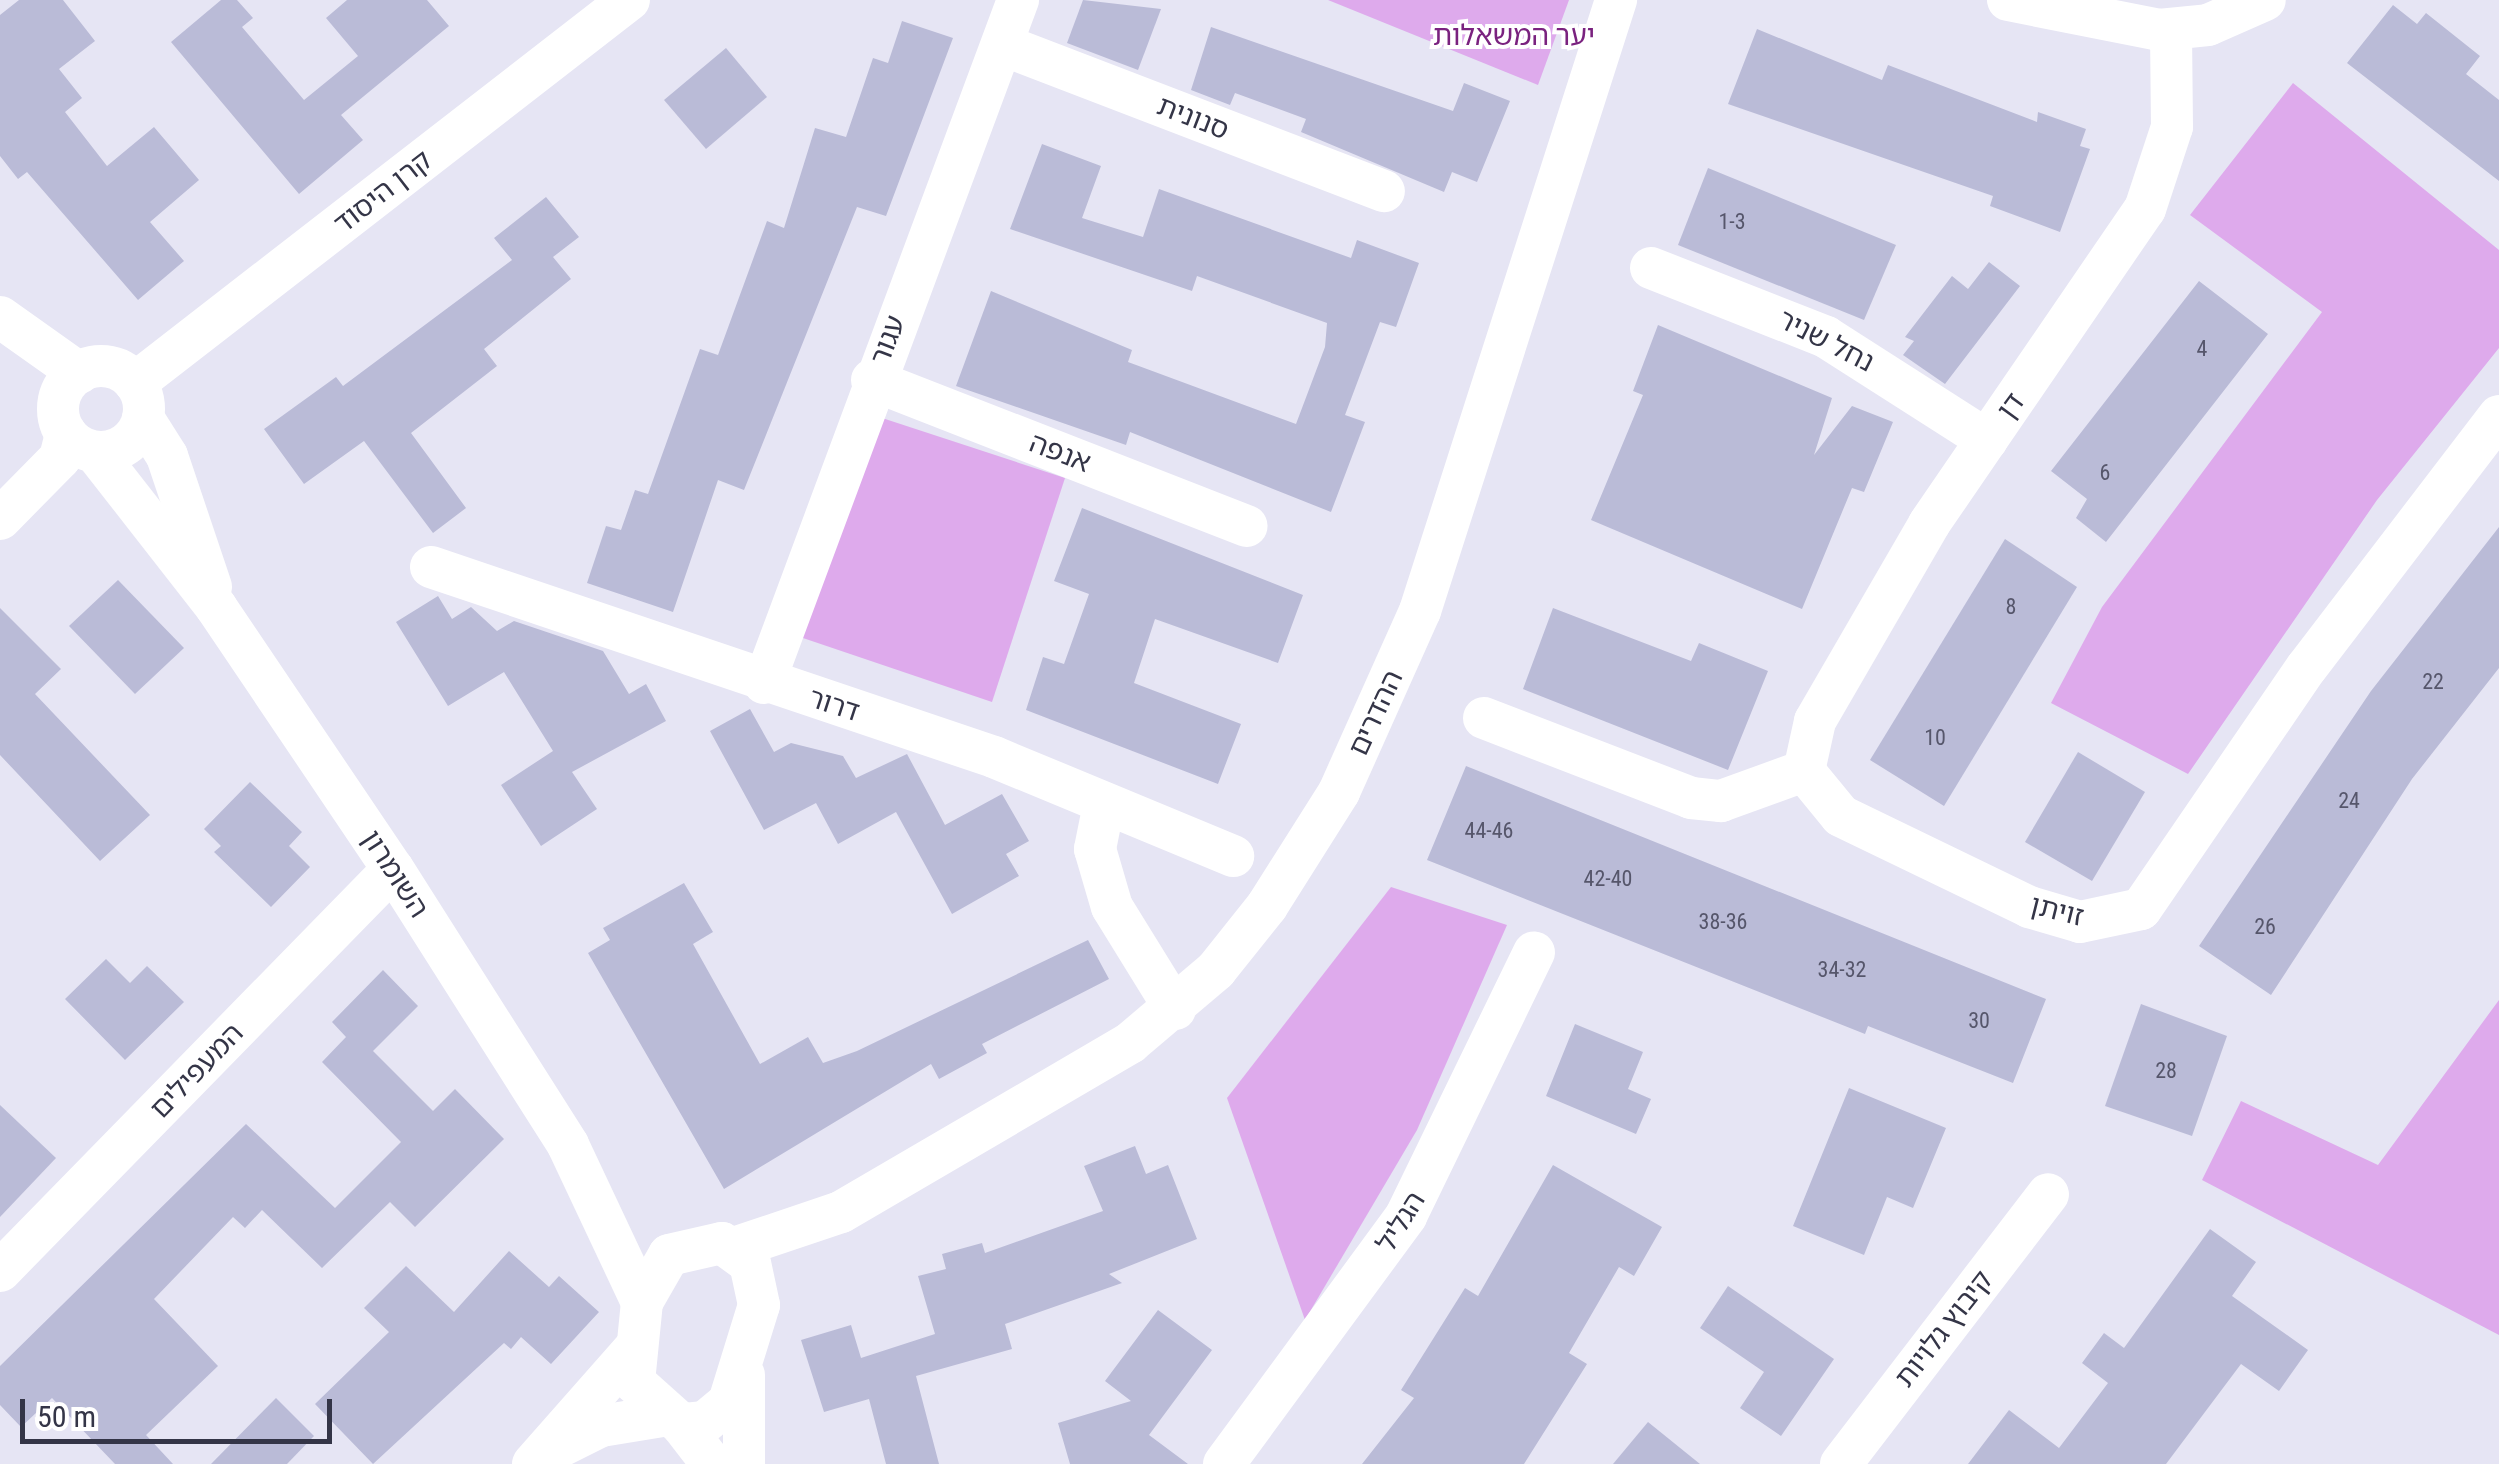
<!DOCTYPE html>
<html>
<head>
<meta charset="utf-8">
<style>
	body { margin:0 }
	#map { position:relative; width:2499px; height:1464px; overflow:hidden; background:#e6e5f4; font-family:"Roboto Condensed","Noto Sans Hebrew",sans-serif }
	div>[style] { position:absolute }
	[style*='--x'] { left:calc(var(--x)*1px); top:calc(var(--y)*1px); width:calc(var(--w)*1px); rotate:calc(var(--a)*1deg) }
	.green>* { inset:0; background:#deaaec }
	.building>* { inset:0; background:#babbd7 }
	.minor>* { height:42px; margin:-21px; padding:0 21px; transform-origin:21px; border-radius:21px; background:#fff }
	.minor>.ring { margin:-21px; padding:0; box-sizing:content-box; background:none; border:42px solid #fff; border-radius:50% }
	span { translate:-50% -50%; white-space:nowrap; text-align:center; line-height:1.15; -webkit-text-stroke:8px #fff; paint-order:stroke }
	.number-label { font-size:22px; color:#56566b }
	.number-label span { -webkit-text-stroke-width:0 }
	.park-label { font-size:28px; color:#7a227f }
	.street-label { font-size:28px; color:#343547 }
	.scale { position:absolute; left:20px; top:1399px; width:312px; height:45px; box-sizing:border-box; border:5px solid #343547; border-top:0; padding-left:12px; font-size:30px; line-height:35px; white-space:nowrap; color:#343547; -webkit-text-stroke:8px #fff; paint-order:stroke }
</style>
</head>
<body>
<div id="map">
	<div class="green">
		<div style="clip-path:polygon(1328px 0,1569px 0,1538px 85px)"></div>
		<div style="clip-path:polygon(2293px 83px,2499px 250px,2499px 348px,2377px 500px,2188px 774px,2051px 703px,2102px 607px,2322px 312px,2190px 215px)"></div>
		<div style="clip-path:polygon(876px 416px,1065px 478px,992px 702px,800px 637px)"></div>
		<div style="clip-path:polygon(1391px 887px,1507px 925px,1417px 1130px,1305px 1320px,1227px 1098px)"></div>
		<div style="clip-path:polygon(2499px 1000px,2499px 1335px,2202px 1180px,2241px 1101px,2378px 1165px)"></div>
	</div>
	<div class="building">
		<div style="clip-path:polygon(19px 0,63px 0,95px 41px,59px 69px,82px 98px,65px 112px,107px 166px,154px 127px,199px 180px,150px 222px,184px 261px,138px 300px,27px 172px,18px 179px,0 156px,0 15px)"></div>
		<div style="clip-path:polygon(221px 0,237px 0,253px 18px,242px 27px,304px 100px,358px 56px,326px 18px,347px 0,427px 0,449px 26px,341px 115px,363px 140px,299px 194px,171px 42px)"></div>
		<div style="clip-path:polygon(1083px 0,1161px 9px,1138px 70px,1067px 43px)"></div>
		<div style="clip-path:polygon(2393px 5px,2417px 24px,2426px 13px,2480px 56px,2466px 74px,2499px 100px,2499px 181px,2347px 63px)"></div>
		<div style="clip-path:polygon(902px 21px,953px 38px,886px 216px,857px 207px,744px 490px,718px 480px,673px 612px,587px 583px,606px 526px,621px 530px,635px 490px,648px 494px,700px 349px,718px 355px,767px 221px,784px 228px,815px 128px,846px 137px,873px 58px,888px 63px)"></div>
		<div style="clip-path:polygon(1211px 27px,1453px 111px,1464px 83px,1510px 101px,1477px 182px,1452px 172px,1444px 192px,1301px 132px,1306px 119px,1235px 93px,1230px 105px,1191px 90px)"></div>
		<div style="clip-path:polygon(1757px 29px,1882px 80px,1888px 65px,2037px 122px,2038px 112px,2086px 129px,2080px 146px,2090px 149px,2060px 232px,1990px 206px,1993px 196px,1728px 104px)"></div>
		<div style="clip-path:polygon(726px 48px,767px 97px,706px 149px,664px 100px)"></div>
		<div style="clip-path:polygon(1042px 144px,1101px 166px,1082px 218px,1143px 237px,1159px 189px,1351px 258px,1357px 240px,1419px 263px,1396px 327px,1380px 322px,1345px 415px,1365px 422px,1331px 512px,1130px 432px,1126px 445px,956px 386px,991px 291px,1132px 350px,1128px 362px,1296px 424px,1325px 347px,1327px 323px,1197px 276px,1192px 291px,1010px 229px)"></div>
		<div style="clip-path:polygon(1708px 168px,1896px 245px,1864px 320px,1678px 245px)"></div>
		<div style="clip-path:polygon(546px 197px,579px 237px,553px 257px,571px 279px,484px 349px,497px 366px,411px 433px,466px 508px,433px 533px,364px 441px,304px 484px,264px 429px,336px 377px,343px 386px,512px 260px,494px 238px)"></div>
		<div style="clip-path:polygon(1989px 262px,2020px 286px,1945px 384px,1903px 355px,1914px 341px,1905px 337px,1952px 276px,1968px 289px)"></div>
		<div style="clip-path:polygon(2199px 281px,2268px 334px,2106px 542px,2076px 518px,2087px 499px,2051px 471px)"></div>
		<div style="clip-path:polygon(1658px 325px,1832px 398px,1814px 455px,1852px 406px,1893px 422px,1864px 492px,1852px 488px,1802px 609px,1591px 520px,1643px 395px,1633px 391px)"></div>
		<div style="clip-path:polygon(1082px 508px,1303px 595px,1278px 663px,1155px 619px,1134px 683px,1241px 724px,1218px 784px,1026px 710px,1043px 657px,1064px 664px,1089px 594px,1054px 581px)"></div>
		<div style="clip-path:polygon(2499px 527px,2499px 668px,2412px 779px,2271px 995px,2199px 946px,2371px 691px)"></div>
		<div style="clip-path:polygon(2005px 539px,2077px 587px,1944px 806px,1870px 760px)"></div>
		<div style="clip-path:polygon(118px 580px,184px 648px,135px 694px,69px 626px)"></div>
		<div style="clip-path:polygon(438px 596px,452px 619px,471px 607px,497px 631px,514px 621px,603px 651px,629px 694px,646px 684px,666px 721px,572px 772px,597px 809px,541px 846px,501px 785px,553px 751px,504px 672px,448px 706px,396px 622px)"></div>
		<div style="clip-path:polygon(0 608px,61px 669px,35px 694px,150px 815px,100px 861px,0 755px)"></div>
		<div style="clip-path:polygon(1553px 608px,1691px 661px,1699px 643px,1768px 671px,1728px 770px,1523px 689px)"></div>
		<div style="clip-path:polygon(750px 709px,774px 752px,791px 743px,843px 756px,856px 778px,907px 754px,945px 825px,1002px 794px,1029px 841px,1006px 854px,1019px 876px,952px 914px,896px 812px,838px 844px,816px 803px,764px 830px,710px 731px)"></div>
		<div style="clip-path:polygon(2078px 752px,2145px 792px,2092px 881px,2025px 842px)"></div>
		<div style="clip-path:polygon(1466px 766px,2046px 999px,2013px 1083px,1868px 1026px,1865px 1034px,1427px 860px)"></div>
		<div style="clip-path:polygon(250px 782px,302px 832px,289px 846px,310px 867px,271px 907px,214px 852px,221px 846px,204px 829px)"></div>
		<div style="clip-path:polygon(684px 883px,713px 932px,693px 944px,760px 1064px,808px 1037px,823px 1063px,857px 1051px,1088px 940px,1109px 979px,982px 1044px,987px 1053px,939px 1079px,931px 1064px,724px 1189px,588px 953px,610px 940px,603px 928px)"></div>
		<div style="clip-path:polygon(106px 959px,130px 983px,147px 966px,184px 1002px,125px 1060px,65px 999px)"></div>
		<div style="clip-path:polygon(383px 970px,418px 1006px,373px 1051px,433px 1111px,455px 1089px,504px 1139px,415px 1227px,390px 1202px,322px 1268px,262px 1210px,245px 1228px,233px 1217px,154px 1299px,218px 1366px,146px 1435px,173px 1464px,115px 1464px,52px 1398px,21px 1427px,0 1405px,0 1366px,246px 1124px,335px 1208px,401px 1142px,322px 1062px,346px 1037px,332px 1022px)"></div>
		<div style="clip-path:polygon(2141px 1004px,2227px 1036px,2192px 1136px,2105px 1106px)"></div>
		<div style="clip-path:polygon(1575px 1024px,1643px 1052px,1628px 1089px,1651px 1099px,1636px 1134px,1546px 1096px)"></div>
		<div style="clip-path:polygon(1849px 1088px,1946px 1128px,1913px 1208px,1887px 1197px,1864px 1255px,1793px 1226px)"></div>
		<div style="clip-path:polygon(0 1105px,56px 1158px,0 1217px)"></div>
		<div style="clip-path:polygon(1135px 1146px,1146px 1174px,1168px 1165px,1197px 1239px,1109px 1274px,1122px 1283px,1005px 1324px,1012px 1349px,916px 1376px,939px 1464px,886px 1464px,869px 1399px,824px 1412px,801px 1340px,851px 1325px,861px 1358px,935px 1334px,918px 1276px,946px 1269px,942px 1254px,982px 1243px,985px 1253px,1103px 1211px,1084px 1166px)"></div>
		<div style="clip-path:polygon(1553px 1165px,1662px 1227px,1634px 1276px,1619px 1267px,1569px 1353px,1587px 1364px,1524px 1464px,1362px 1464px,1414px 1398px,1401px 1390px,1465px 1288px,1478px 1296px)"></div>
		<div style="clip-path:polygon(2210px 1229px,2256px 1262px,2232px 1296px,2308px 1350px,2279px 1391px,2241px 1364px,2166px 1464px,1968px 1464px,2009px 1410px,2059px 1448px,2108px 1383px,2082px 1363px,2104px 1333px,2124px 1348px)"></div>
		<div style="clip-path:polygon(509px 1251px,549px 1287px,559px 1276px,599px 1312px,551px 1364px,521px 1337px,511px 1349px,504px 1343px,373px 1464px,315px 1404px,389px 1332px,364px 1308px,406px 1266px,454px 1312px)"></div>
		<div style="clip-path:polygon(1728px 1286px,1834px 1359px,1781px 1436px,1740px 1408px,1764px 1372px,1700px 1328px)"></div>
		<div style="clip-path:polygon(1158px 1310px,1212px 1350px,1149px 1435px,1188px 1464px,1070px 1464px,1058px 1423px,1131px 1401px,1105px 1381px)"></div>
		<div style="clip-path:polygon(276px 1398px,314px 1436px,287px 1464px,211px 1464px)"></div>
		<div style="clip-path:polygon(1648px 1422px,1700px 1464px,1613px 1464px)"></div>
	</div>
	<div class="minor">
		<div style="--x:2008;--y:0;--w:154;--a:11.2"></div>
		<div style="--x:2159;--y:30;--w:49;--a:-5.8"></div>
		<div style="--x:2208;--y:25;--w:62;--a:-23.7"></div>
		<div style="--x:1003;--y:45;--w:408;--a:21"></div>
		<div style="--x:1651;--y:268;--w:188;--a:21.5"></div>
		<div style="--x:1826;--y:337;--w:191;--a:32.6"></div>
		<div style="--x:0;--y:317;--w:97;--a:35.3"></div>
		<div class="ring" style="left:58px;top:366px;width:44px;height:44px"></div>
		<div style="--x:872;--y:380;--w:402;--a:21.3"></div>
		<div style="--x:135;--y:383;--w:625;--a:-37.79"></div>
		<div style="--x:143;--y:418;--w:45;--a:57.7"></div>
		<div style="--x:167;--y:456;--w:138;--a:71.4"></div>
		<div style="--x:95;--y:452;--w:197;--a:52"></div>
		<div style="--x:216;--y:607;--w:316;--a:56"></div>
		<div style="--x:393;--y:869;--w:327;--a:57.6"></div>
		<div style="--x:568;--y:1145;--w:174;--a:64.8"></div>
		<div style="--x:0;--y:519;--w:86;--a:-45.5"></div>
		<div style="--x:60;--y:458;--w:25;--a:-76"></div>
		<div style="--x:431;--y:567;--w:594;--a:18.65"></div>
		<div style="--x:994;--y:757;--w:259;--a:22.5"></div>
		<div style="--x:764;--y:683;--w:729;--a:-69.6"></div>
		<div style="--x:1484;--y:718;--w:222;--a:21.1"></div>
		<div style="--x:1691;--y:798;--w:30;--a:6"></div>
		<div style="--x:1721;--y:801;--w:88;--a:-19.9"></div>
		<div style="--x:1804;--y:771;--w:58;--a:50.6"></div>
		<div style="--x:1841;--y:816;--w:209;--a:25.8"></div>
		<div style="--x:2029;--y:907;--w:53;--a:16.4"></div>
		<div style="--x:2080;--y:922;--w:62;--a:-12"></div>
		<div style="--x:2141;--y:909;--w:293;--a:-55.6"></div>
		<div style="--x:2307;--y:667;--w:316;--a:-52.6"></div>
		<div style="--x:1804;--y:771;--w:51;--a:-77.6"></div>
		<div style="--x:1815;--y:721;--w:228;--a:-59.9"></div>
		<div style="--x:1929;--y:524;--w:382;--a:-55.6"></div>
		<div style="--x:2145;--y:209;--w:86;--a:-71.8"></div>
		<div style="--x:2172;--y:127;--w:98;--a:-90.6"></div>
		<div style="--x:1103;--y:809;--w:41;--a:101.3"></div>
		<div style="--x:1095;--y:849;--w:60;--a:73.7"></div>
		<div style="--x:1112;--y:907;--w:120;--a:58.3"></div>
		<div style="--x:722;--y:1243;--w:34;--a:36"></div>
		<div style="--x:750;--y:1263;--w:43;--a:77.9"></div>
		<div style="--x:759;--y:1305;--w:102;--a:107.2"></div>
		<div style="--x:729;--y:1402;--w:31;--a:140"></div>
		<div style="--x:705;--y:1422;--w:24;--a:175"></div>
		<div style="--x:681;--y:1424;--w:63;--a:-138.2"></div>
		<div style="--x:634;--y:1382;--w:80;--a:-84.3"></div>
		<div style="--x:642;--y:1302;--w:54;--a:-60.1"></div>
		<div style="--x:669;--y:1255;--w:54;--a:-12.8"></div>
		<div style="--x:731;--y:1249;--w:116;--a:-18.6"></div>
		<div style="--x:841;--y:1212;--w:335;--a:-30.3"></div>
		<div style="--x:1130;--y:1043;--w:113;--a:-40.3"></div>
		<div style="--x:1216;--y:970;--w:82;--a:-51.4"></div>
		<div style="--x:1267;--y:906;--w:135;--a:-57.7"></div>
		<div style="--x:1339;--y:792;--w:198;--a:-65.9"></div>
		<div style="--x:1420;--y:611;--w:642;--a:-72.21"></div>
		<div style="--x:0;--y:1271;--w:562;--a:-45.65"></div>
		<div style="--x:744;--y:1375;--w:89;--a:90"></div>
		<div style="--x:681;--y:1424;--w:51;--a:52.2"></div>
		<div style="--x:559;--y:1447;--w:47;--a:-26.6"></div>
		<div style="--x:601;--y:1426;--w:62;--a:-9.3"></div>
		<div style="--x:533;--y:1464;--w:156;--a:-48.6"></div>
		<div style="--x:1224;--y:1464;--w:308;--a:-53.7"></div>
		<div style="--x:1406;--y:1216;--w:293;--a:-64.1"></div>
		<div style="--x:1841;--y:1464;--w:340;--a:-52.5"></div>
	</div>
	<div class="number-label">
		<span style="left:1732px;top:222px">1-3</span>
		<span style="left:2202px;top:349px">4</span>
		<span style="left:2105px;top:473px">6</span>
		<span style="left:2011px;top:607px">8</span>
		<span style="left:2433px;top:682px">22</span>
		<span style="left:1935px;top:738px">10</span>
		<span style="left:2349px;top:801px">24</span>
		<span style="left:1489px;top:831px">44-46</span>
		<span style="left:1608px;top:879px">42-40</span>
		<span style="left:1723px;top:922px">38-36</span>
		<span style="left:2265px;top:927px">26</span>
		<span style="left:1842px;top:970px">34-32</span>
		<span style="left:1979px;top:1021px">30</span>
		<span style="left:2166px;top:1071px">28</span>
	</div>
	<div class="park-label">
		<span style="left:1514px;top:36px">יער המשאלות</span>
	</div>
	<div class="street-label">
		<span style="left:1193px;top:118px;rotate:21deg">סנונית</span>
		<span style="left:383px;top:192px;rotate:-38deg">קרן היסוד</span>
		<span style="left:888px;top:340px;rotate:-69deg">עגור</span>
		<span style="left:1826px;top:341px;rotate:27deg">נחל שניר</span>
		<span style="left:2011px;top:406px;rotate:-54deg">דן</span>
		<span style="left:1060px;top:453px;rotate:21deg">אנפה</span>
		<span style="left:834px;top:705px;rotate:18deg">דרור</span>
		<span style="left:1376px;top:713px;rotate:-65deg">ההדרים</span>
		<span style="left:395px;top:874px;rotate:57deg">השומרון</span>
		<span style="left:2057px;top:911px;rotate:14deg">זויתן</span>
		<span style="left:197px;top:1071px;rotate:-46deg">המעפילים</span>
		<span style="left:1401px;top:1222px;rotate:-58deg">הגליל</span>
		<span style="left:1944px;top:1329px;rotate:-52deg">קיבוץ גלויות</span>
	</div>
	<div class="scale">50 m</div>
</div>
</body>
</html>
